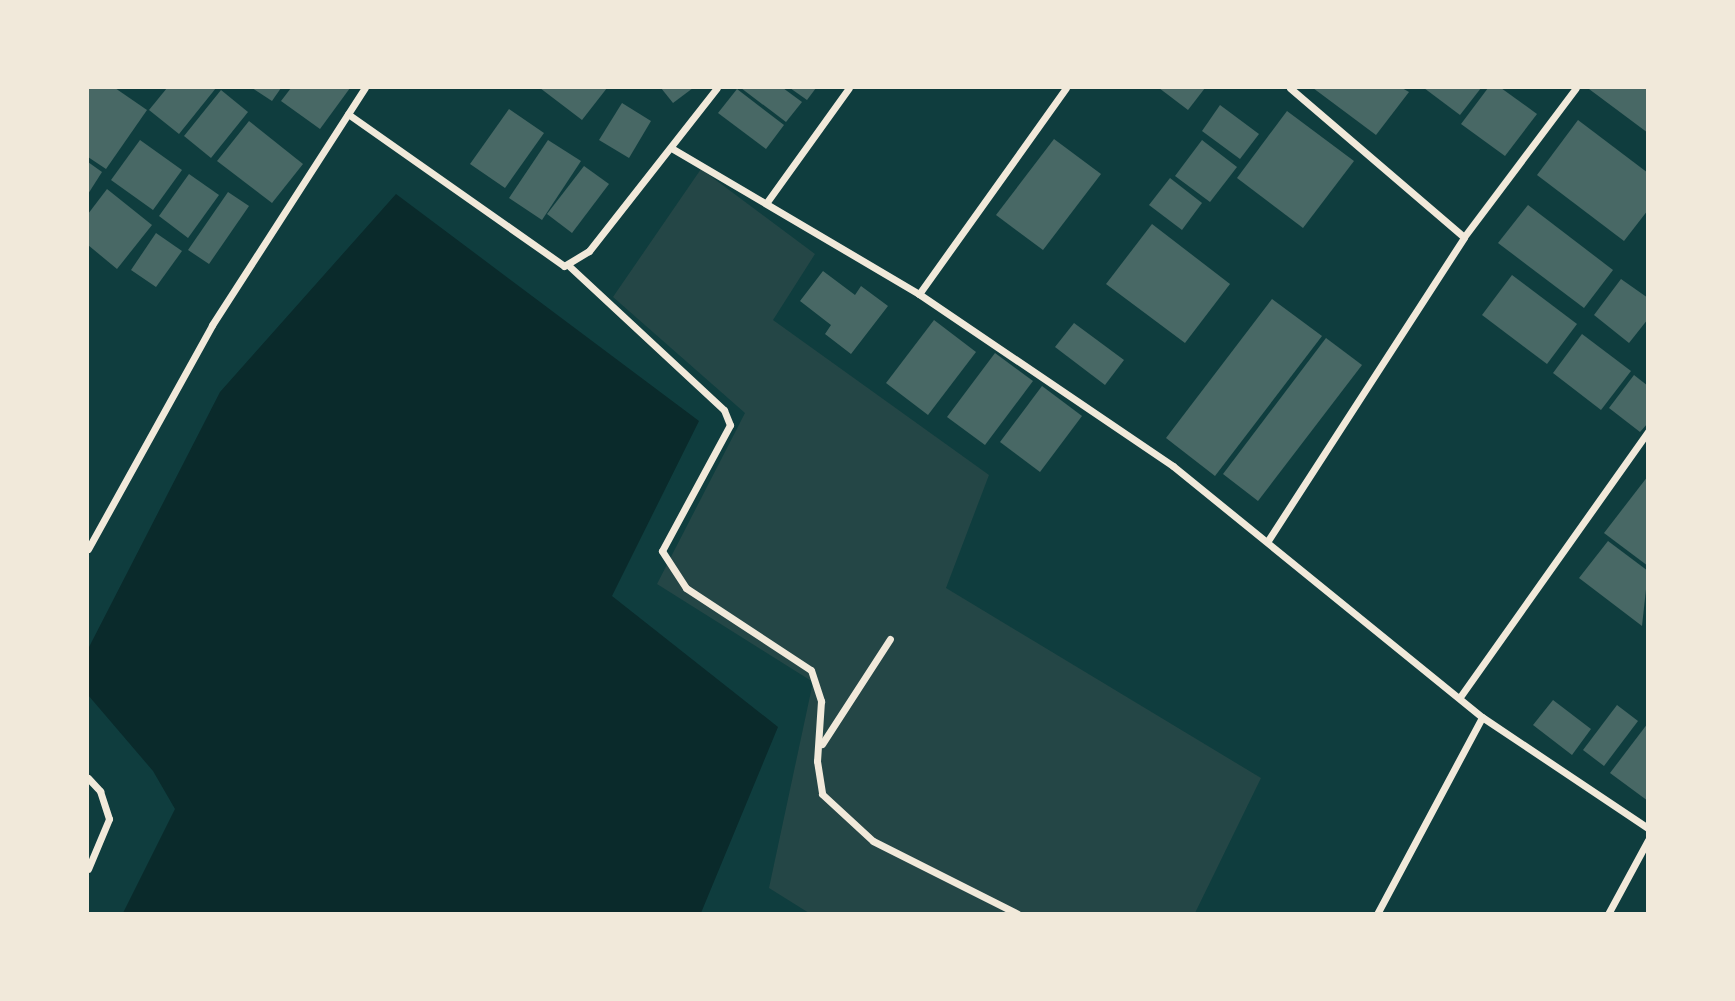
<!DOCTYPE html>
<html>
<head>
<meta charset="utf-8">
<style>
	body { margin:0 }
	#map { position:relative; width:1735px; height:1001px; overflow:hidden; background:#0f3d3e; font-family:Rubik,sans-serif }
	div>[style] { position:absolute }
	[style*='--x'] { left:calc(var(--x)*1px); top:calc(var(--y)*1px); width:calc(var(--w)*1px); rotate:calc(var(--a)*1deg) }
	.green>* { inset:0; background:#244646 }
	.water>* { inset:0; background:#0a2a2b }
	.building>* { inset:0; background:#486865 }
	.minor>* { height:7px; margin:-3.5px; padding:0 3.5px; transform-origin:3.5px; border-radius:3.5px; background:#f1e9da }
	span { translate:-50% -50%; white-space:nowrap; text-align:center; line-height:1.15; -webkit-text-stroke:7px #f1e9da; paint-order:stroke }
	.frame { position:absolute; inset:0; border:89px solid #f1e9da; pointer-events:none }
</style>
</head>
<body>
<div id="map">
	<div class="green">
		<div style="clip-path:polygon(701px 169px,815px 254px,773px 320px,989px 475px,946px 588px,1261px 778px,1195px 913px,809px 913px,769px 888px,813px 682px,657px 584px,745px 413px,613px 297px)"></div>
	</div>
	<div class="water">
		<div style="clip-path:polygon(396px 194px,699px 421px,612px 596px,778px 727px,701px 913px,123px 913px,175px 809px,153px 771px,88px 695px,88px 649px,220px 392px)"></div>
	</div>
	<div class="building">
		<div style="clip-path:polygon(88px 88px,115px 88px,147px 110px,106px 169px,88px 157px)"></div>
		<div style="clip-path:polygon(167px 88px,216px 88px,179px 134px,149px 110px)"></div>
		<div style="clip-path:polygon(252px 88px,281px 88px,272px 101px)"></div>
		<div style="clip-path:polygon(291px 88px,350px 88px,320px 129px,281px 101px)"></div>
		<div style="clip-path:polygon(540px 88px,607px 88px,582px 120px)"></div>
		<div style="clip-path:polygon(661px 88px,693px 88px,673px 103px)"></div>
		<div style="clip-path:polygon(741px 88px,783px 88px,802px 102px,786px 122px)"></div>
		<div style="clip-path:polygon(790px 88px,816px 88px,807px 100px)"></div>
		<div style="clip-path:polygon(1159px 88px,1205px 88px,1188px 110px)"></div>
		<div style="clip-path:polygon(1313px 88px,1402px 88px,1409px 92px,1376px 135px)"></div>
		<div style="clip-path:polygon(1424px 88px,1481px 88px,1460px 115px)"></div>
		<div style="clip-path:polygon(1488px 88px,1501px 88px,1537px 114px,1505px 156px,1461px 124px)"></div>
		<div style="clip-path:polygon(1590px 88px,1648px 88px,1648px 133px,1589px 89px)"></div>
		<div style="clip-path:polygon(737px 89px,784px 125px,766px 149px,718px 113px)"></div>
		<div style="clip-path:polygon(221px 90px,248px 112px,211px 158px,184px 136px)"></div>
		<div style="clip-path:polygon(622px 103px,651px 121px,629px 158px,599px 140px)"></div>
		<div style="clip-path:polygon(1220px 105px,1259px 134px,1240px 159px,1202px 131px)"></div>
		<div style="clip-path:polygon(509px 109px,544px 133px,505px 188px,470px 164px)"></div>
		<div style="clip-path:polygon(1287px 111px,1354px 161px,1303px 228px,1237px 178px)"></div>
		<div style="clip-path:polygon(1578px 120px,1648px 173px,1648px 210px,1624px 241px,1537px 175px)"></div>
		<div style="clip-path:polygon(249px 121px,303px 164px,272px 203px,217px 161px)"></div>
		<div style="clip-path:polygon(1054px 139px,1101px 174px,1043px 250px,996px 215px)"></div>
		<div style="clip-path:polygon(140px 140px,182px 170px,153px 210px,111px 180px)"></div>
		<div style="clip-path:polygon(548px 140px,581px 161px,542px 220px,509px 198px)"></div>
		<div style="clip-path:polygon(1202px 140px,1237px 167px,1210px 202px,1175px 176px)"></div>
		<div style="clip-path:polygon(88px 162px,102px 172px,88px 194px)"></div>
		<div style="clip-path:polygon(584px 166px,609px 184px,572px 233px,547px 214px)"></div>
		<div style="clip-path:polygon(189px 174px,219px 195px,188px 238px,159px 216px)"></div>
		<div style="clip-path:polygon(1170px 178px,1202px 203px,1182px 230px,1149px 205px)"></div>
		<div style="clip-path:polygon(107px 189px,152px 225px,117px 269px,88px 245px,88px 214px)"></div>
		<div style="clip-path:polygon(228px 192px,249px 206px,209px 264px,188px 250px)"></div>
		<div style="clip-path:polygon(1528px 205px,1613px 270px,1584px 308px,1498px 243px)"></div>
		<div style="clip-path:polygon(1152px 224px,1230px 284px,1185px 343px,1106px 284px)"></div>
		<div style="clip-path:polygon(156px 233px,182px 251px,156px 287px,131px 270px)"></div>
		<div style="clip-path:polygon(823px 271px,855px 295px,861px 286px,888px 306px,851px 354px,825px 334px,831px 325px,800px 301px)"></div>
		<div style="clip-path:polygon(1512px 275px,1577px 324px,1547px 364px,1482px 315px)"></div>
		<div style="clip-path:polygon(1621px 279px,1648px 298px,1648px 319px,1629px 343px,1594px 315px)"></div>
		<div style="clip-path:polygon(1272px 299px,1322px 336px,1215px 476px,1166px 438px)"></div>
		<div style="clip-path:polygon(934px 320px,976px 352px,928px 415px,886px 383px)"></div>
		<div style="clip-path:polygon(1074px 323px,1124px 360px,1105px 385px,1055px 347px)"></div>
		<div style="clip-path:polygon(1582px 334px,1631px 371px,1601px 410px,1553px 373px)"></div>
		<div style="clip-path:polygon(1326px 338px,1362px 365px,1258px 501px,1223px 474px)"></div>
		<div style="clip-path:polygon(995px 353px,1033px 381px,985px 445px,947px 417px)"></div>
		<div style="clip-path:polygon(1634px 375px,1648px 386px,1648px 423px,1640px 432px,1609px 408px)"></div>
		<div style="clip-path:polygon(1042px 386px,1082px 416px,1040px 472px,1000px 442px)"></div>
		<div style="clip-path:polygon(1648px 476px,1648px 566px,1604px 533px)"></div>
		<div style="clip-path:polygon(1608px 541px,1648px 571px,1642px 626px,1579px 578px)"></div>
		<div style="clip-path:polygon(1553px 700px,1591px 729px,1572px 755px,1533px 725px)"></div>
		<div style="clip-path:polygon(1617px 705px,1638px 721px,1604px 766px,1583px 750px)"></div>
		<div style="clip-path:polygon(1648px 723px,1648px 801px,1610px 773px)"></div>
	</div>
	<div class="minor">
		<div style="--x:1290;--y:88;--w:229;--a:40.6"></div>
		<div style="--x:348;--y:114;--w:264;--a:35.1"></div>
		<div style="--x:564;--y:266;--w:29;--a:-31"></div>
		<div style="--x:589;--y:251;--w:207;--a:-51.9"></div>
		<div style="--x:673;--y:149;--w:286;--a:30.5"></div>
		<div style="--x:919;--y:294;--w:307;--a:34.1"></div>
		<div style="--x:1173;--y:466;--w:398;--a:39.1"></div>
		<div style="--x:1482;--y:717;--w:200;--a:33.8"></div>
		<div style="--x:767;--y:202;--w:140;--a:-54.3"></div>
		<div style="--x:568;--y:265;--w:213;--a:42.9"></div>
		<div style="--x:724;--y:410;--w:16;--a:68"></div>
		<div style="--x:730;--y:425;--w:143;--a:118.4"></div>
		<div style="--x:662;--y:551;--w:44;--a:57"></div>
		<div style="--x:686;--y:588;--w:149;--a:33.3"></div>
		<div style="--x:811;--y:670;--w:33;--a:72"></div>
		<div style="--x:821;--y:701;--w:60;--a:93.8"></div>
		<div style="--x:817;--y:761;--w:33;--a:81"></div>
		<div style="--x:822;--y:794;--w:69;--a:42.7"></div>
		<div style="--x:873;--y:841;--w:162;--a:26.7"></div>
		<div style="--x:919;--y:294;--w:253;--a:-54.5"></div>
		<div style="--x:1269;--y:539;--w:359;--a:-57.1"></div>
		<div style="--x:1464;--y:237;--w:186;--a:-53.1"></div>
		<div style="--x:88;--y:549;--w:256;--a:-61"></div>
		<div style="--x:212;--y:325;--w:282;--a:-57.2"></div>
		<div style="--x:1460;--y:697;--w:326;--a:-54.7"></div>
		<div style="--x:822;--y:744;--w:125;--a:-57.1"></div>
		<div style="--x:88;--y:778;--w:18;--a:47"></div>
		<div style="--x:100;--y:791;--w:29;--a:72"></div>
		<div style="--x:109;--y:819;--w:54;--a:112.8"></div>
		<div style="--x:1377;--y:914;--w:223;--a:-61.9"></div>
		<div style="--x:1608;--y:914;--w:84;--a:-61.6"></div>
	</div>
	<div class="frame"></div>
</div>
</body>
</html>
